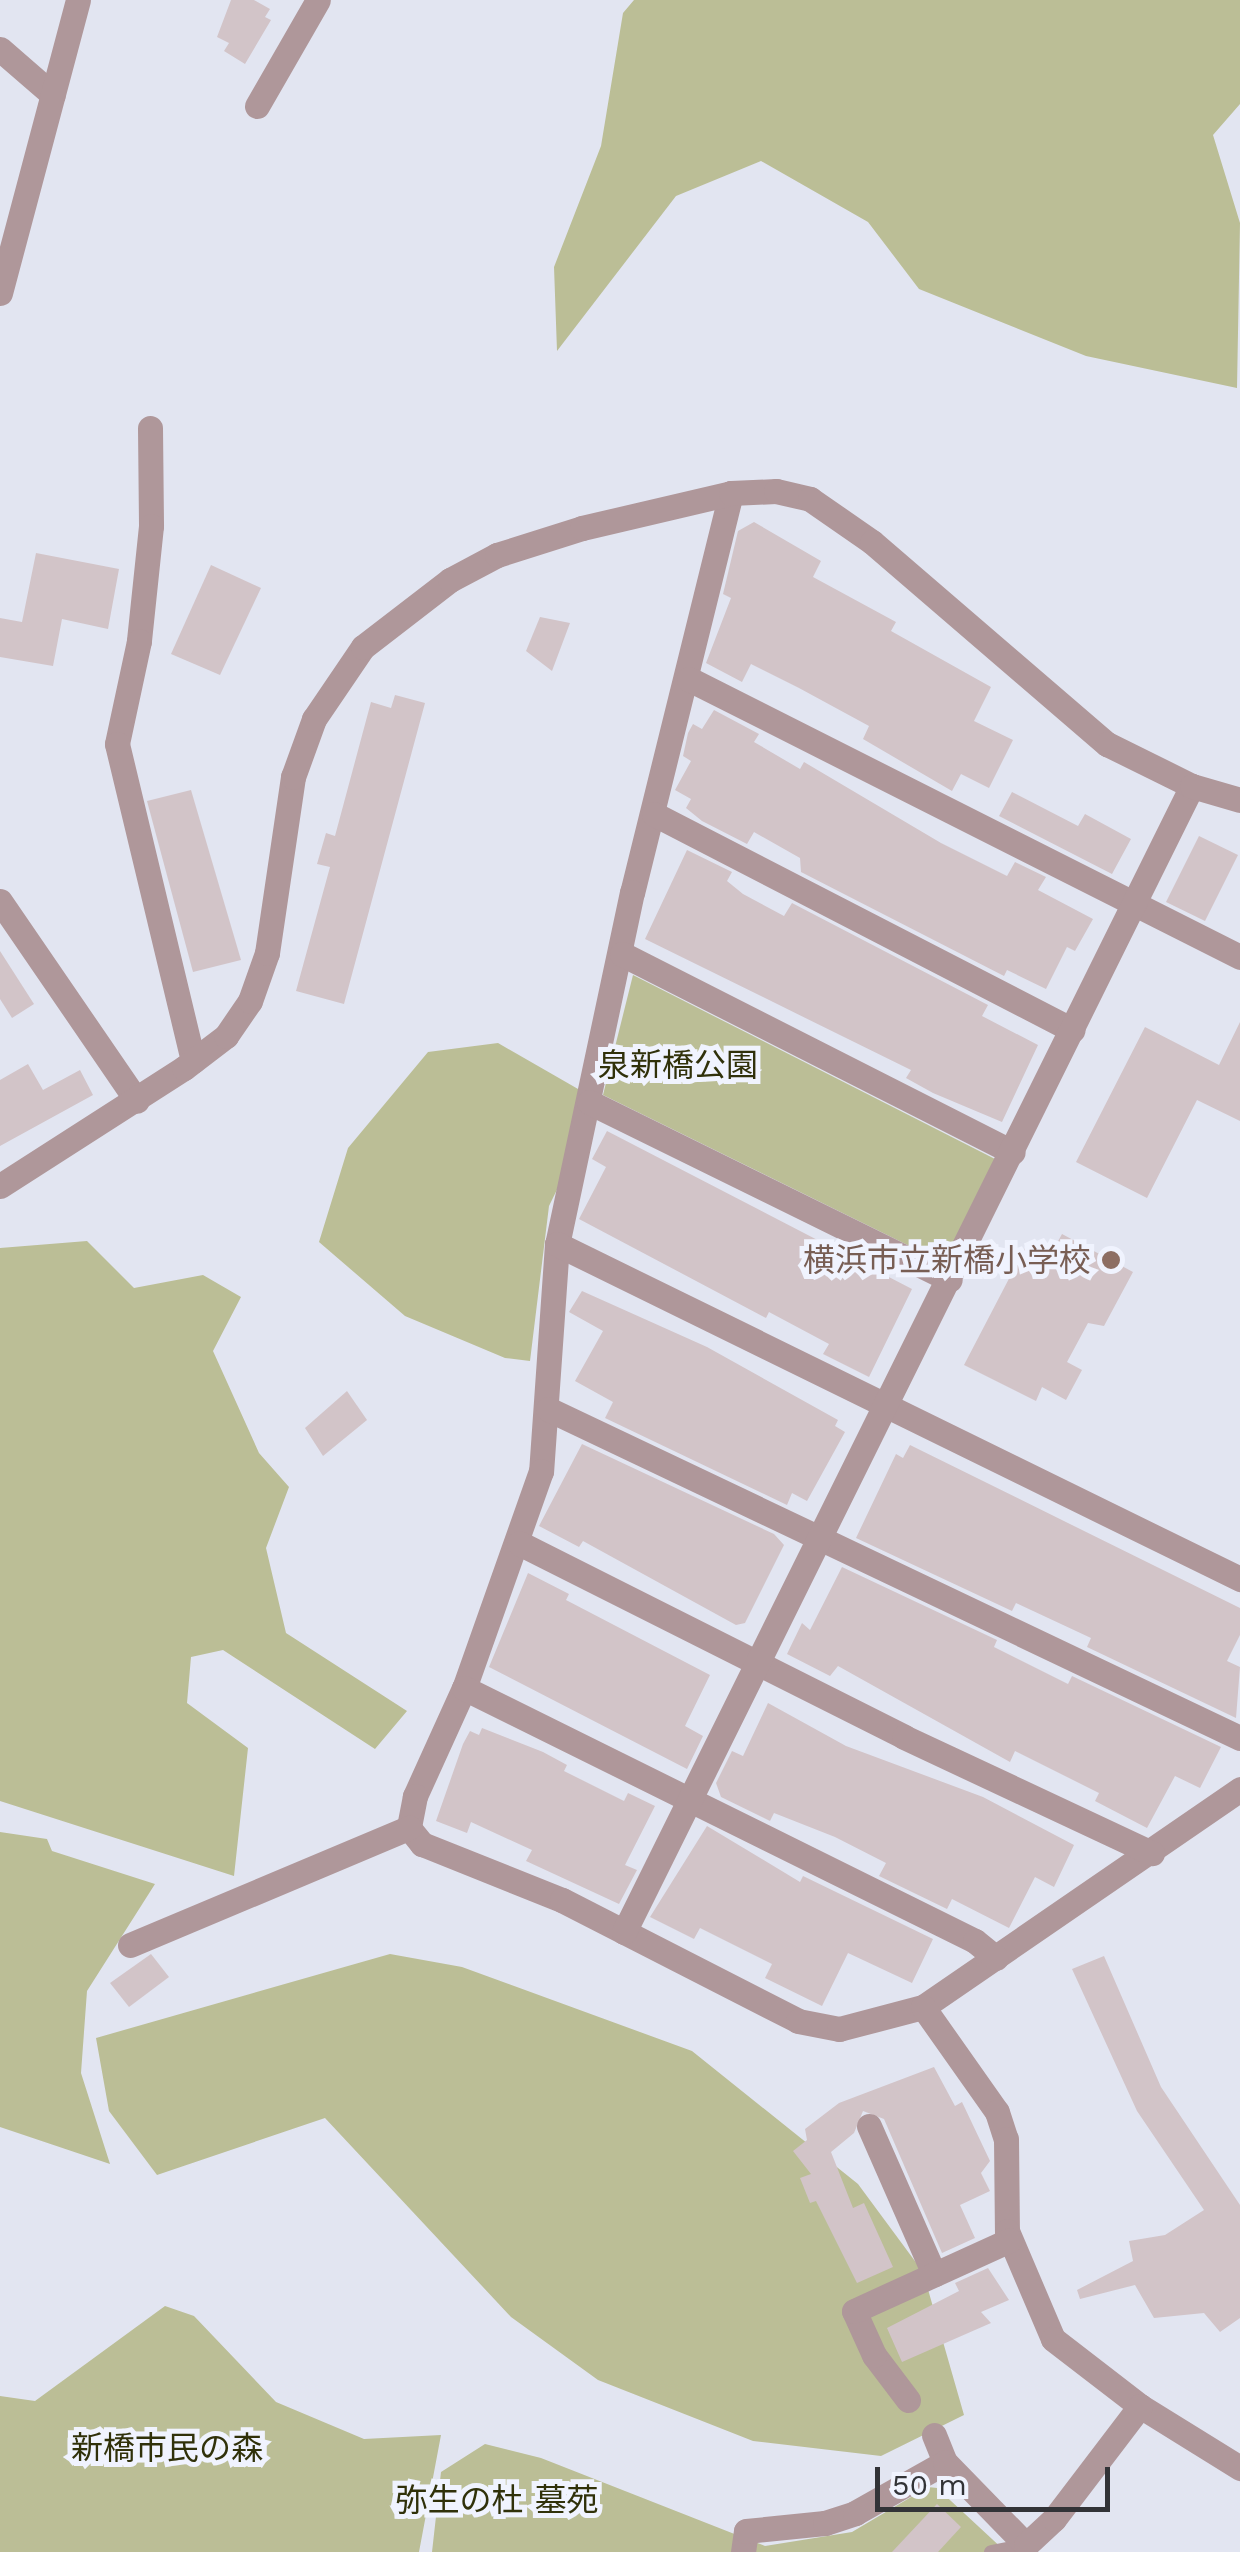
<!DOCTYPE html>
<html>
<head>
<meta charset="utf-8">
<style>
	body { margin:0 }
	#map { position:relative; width:1240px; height:2552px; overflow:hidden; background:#e2e5f1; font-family:"Work Sans","Noto Sans JP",sans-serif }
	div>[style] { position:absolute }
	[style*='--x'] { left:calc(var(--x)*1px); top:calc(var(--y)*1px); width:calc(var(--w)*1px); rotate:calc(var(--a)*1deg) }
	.green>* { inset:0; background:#bbbe96 }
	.building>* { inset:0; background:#d2c4c8 }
	.service>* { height:15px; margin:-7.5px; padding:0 7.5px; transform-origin:7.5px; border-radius:7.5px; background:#af979a }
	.minor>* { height:25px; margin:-12.5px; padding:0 12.5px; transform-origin:12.5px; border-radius:12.5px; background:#af979a }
	.tertiary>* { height:25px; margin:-12.5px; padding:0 12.5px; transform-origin:12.5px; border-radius:12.5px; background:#af979a }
	.dots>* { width:28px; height:28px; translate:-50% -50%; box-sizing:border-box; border:5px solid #f0f3fe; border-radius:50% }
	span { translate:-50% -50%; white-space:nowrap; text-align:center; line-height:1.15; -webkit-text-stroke:10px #f0f3fe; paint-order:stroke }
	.park-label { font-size:32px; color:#30310a }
	.education-label { font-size:32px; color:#785e54 }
	.right { translate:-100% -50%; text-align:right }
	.scale { position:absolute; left:875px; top:2467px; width:235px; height:45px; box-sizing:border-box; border:5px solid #323337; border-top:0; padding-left:12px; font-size:30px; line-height:35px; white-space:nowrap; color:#323337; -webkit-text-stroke:8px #f0f3fe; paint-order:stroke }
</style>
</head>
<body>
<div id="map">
	<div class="green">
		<div style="clip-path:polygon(634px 0,1240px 0,1240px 104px,1213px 135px,1240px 223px,1237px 388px,1086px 356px,919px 289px,868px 222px,761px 161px,676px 196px,557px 351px,554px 267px,601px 146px,623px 13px)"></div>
		<div style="clip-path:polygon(633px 975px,995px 1159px,944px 1263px,603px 1095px)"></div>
		<div style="clip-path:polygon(498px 1043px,585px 1093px,571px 1161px,549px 1206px,530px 1361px,505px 1358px,405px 1316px,319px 1242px,348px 1148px,428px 1052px)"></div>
		<div style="clip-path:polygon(87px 1241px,134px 1288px,203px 1275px,241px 1297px,213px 1351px,259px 1453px,289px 1487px,266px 1548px,286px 1633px,407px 1711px,375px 1749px,223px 1650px,191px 1657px,187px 1703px,248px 1748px,234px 1876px,0 1801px,0 1248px)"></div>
		<div style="clip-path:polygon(0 1832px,47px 1839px,52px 1851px,155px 1884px,87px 1991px,81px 2073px,110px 2164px,0 2127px)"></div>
		<div style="clip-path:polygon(390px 1954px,462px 1967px,692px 2051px,858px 2184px,923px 2272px,964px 2415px,881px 2456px,753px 2441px,598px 2380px,511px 2317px,325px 2118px,157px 2175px,109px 2111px,96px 2038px)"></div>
		<div style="clip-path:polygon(165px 2306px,194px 2316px,276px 2402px,364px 2439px,441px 2435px,419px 2552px,0 2552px,0 2396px,35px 2401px)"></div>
		<div style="clip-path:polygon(485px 2444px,541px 2458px,765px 2546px,852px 2532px,928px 2487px,937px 2488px,1006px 2552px,432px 2552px,441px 2472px)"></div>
	</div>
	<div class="building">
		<div style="clip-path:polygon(231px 0,254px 0,270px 9px,265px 17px,271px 20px,245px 64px,224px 51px,229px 43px,217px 37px)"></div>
		<div style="clip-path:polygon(754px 522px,821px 561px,813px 577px,896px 622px,891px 631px,991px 687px,974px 721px,1013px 740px,989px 788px,961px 774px,952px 791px,863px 739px,869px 726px,799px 688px,751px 664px,742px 682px,706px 663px,731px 598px,723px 594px,738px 531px)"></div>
		<div style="clip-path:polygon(36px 553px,119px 569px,108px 629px,62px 619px,53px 666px,0 657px,0 618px,22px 622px)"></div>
		<div style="clip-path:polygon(211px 565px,261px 588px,220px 675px,171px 654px)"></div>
		<div style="clip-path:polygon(540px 617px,570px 623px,552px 671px,526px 651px)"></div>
		<div style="clip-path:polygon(395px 695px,425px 703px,344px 1004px,296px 991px,330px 867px,317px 864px,326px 833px,335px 836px,371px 702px,391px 708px)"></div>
		<div style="clip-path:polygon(714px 710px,759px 734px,754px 742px,800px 769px,804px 762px,941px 843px,1007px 876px,1015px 862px,1046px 877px,1038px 890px,1093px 919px,1075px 951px,1067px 947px,1046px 989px,1007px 970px,1004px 976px,801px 872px,800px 858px,754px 832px,747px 844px,702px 821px,686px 808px,691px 799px,675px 790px,691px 761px,683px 756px,688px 733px,693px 724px,702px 729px)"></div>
		<div style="clip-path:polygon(191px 790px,241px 960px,193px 972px,147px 801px)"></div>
		<div style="clip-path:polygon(1012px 792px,1078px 826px,1085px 814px,1131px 839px,1112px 874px,999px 816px)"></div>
		<div style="clip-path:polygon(1199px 836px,1238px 855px,1205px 921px,1166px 902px)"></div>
		<div style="clip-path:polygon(687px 850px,732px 872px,727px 881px,743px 894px,784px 916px,792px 903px,988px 1005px,982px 1016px,1038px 1045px,1002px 1122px,933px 1093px,906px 1078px,911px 1070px,645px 939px)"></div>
		<div style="clip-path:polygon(0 951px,34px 1004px,12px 1018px,0 999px)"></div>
		<div style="clip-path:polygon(1240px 1022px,1240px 1121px,1197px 1100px,1147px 1198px,1076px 1162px,1145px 1027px,1219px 1065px)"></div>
		<div style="clip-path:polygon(28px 1064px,43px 1090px,80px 1070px,93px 1095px,0 1146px,0 1080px)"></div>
		<div style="clip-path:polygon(607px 1131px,912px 1289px,869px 1377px,823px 1354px,829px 1344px,769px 1312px,766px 1318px,579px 1219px,606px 1167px,592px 1159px)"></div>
		<div style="clip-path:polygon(1062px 1234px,1133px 1272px,1104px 1326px,1088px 1323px,1067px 1362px,1082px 1370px,1066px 1400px,1042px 1387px,1036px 1401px,964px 1365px,1026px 1246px,1051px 1254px)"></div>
		<div style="clip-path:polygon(582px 1291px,707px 1347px,838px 1420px,835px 1426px,845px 1432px,807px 1501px,792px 1493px,787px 1505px,605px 1418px,613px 1402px,575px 1381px,603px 1331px,569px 1312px)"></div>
		<div style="clip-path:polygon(347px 1391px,367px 1420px,323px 1456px,305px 1428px)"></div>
		<div style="clip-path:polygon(582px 1444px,774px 1534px,784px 1545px,745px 1623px,736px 1625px,583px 1541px,579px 1547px,539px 1526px)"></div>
		<div style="clip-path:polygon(910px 1445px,1240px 1608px,1240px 1635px,1227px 1661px,1240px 1667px,1236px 1718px,1087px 1647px,1091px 1638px,1016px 1603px,1012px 1611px,856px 1538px,896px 1454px,903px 1458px)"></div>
		<div style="clip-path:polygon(842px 1567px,997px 1640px,994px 1647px,1068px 1684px,1072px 1676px,1221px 1747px,1200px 1788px,1175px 1776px,1147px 1828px,1095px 1801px,1099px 1793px,1015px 1751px,1010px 1762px,838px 1666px,830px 1676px,787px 1654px,802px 1623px,810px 1630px)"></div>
		<div style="clip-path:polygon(528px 1573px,569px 1594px,566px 1600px,710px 1675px,685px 1726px,703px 1736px,687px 1769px,489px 1667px)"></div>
		<div style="clip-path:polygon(768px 1703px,846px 1746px,983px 1797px,1074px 1845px,1054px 1887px,1035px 1877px,1009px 1928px,952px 1899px,947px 1909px,879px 1876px,886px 1863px,835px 1837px,774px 1813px,770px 1821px,721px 1797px,716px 1783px,732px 1751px,743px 1756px)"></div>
		<div style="clip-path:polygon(482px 1728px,543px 1752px,567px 1765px,564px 1771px,624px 1801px,628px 1793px,655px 1806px,625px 1865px,637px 1870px,619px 1904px,526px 1861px,532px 1850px,471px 1822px,467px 1833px,436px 1821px,463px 1744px,470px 1731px,479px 1735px)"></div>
		<div style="clip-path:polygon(707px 1826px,800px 1882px,803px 1876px,933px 1939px,912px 1983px,848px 1953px,822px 2006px,765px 1978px,772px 1964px,700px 1928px,694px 1939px,650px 1917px)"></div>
		<div style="clip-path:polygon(151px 1954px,169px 1977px,129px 2007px,110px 1983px)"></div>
		<div style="clip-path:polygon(1104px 1956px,1161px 2087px,1240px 2205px,1240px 2318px,1220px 2332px,1204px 2313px,1154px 2318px,1135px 2285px,1080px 2299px,1077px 2290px,1133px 2261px,1129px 2241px,1165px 2235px,1204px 2210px,1137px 2111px,1072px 1969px)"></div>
		<div style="clip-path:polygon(934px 2067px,955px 2106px,962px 2102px,990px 2161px,981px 2173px,990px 2191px,960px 2205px,975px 2238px,942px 2253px,884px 2119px,863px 2111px,854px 2133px,831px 2152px,853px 2208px,864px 2203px,893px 2267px,857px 2283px,816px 2201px,810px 2203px,800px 2178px,811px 2174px,793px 2151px,807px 2140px,805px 2129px,839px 2103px)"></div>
		<div style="clip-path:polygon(988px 2268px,1009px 2300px,981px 2312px,991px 2323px,902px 2362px,887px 2328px,959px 2291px,955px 2283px)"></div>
		<div style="clip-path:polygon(937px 2504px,961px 2527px,938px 2552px,892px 2552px)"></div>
	</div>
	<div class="service">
		<div style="--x:991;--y:2552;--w:36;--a:-11"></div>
	</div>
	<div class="minor">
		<div style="--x:0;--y:49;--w:70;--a:41"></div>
		<div style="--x:257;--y:106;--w:122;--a:-60.1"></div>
		<div style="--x:0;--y:293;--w:303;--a:-75.1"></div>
		<div style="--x:150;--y:428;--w:98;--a:89.4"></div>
		<div style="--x:151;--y:526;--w:116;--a:96"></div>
		<div style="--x:139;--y:641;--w:105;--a:102.1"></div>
		<div style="--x:117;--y:744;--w:326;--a:76.5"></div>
		<div style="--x:731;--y:493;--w:411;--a:103.9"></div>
		<div style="--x:632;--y:892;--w:360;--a:102"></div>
		<div style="--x:557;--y:1244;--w:228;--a:94"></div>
		<div style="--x:541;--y:1471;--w:230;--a:109.5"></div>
		<div style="--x:464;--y:1688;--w:119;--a:114.4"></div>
		<div style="--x:415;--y:1796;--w:33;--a:101"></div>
		<div style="--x:409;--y:1828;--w:21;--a:51"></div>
		<div style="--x:422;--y:1844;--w:151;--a:21.8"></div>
		<div style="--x:562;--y:1900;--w:265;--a:27.1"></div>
		<div style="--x:798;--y:2021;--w:42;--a:11"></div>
		<div style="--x:839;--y:2029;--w:87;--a:-14.7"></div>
		<div style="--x:923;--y:2007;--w:385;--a:-34.5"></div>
		<div style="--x:689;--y:679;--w:617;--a:26.77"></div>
		<div style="--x:654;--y:814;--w:471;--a:27.3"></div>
		<div style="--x:622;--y:954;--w:438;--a:26.9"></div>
		<div style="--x:589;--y:1102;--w:402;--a:26.2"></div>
		<div style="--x:557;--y:1244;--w:761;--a:26.13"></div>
		<div style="--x:548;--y:1409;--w:766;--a:25.43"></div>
		<div style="--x:519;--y:1543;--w:431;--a:26.7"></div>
		<div style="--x:904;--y:1737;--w:274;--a:25.1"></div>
		<div style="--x:464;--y:1688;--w:570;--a:26.34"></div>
		<div style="--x:975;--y:1941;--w:27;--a:39"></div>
		<div style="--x:624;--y:1932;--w:1279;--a:-63.64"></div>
		<div style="--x:130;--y:1945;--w:303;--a:-22.8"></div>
		<div style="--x:923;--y:2007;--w:128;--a:54.8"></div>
		<div style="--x:997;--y:2112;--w:28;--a:72"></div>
		<div style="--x:1006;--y:2139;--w:92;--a:89.4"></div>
		<div style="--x:1007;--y:2231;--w:117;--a:66.9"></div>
		<div style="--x:1053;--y:2339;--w:110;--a:37.6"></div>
		<div style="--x:1140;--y:2406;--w:118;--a:31.8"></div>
		<div style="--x:869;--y:2126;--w:162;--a:66.3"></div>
		<div style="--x:908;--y:2400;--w:56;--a:-127.1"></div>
		<div style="--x:874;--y:2355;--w:48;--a:-114.4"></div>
		<div style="--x:854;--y:2311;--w:171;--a:-24.5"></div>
		<div style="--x:934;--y:2435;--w:29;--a:68"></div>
		<div style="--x:743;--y:2552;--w:21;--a:-82"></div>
		<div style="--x:746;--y:2531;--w:79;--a:-5.8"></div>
		<div style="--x:825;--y:2523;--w:32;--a:-18"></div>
		<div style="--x:855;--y:2513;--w:103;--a:-29.5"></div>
		<div style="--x:945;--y:2462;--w:116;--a:45.7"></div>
		<div style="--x:1026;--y:2545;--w:38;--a:-43"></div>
		<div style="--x:1054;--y:2519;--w:142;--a:-52.7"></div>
	</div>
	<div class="tertiary">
		<div style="--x:0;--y:901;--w:242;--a:55.6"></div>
		<div style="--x:0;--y:1186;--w:219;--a:-32.7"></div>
		<div style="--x:184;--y:1068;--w:53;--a:-37.3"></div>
		<div style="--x:226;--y:1036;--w:42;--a:-55.6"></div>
		<div style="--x:250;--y:1001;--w:51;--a:-70.5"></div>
		<div style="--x:267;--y:953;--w:178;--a:-81.6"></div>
		<div style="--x:293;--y:777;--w:62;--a:-70.1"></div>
		<div style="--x:314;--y:719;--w:87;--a:-55.8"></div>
		<div style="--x:363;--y:647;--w:110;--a:-37.6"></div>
		<div style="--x:450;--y:580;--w:53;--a:-28"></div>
		<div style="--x:497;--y:555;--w:89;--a:-17.6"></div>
		<div style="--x:582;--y:528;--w:153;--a:-13.2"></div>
		<div style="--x:731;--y:493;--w:45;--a:-2.5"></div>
		<div style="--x:776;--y:491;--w:35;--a:13"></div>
		<div style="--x:810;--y:499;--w:75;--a:34.7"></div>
		<div style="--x:872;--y:542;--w:310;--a:40.7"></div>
		<div style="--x:1107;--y:744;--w:95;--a:26.3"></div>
		<div style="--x:1192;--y:786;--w:50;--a:16.3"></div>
	</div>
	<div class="dots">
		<div style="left:1111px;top:1260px;background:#8d6e63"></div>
	</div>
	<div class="park-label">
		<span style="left:678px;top:1065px">泉新橋公園</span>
		<span style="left:167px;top:2448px">新橋市民の森</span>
		<span style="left:497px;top:2500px">弥生の杜 墓苑</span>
	</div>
	<div class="education-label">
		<span class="right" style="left:1091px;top:1260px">横浜市立新橋小学校</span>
	</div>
	<div class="scale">50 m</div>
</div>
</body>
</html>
